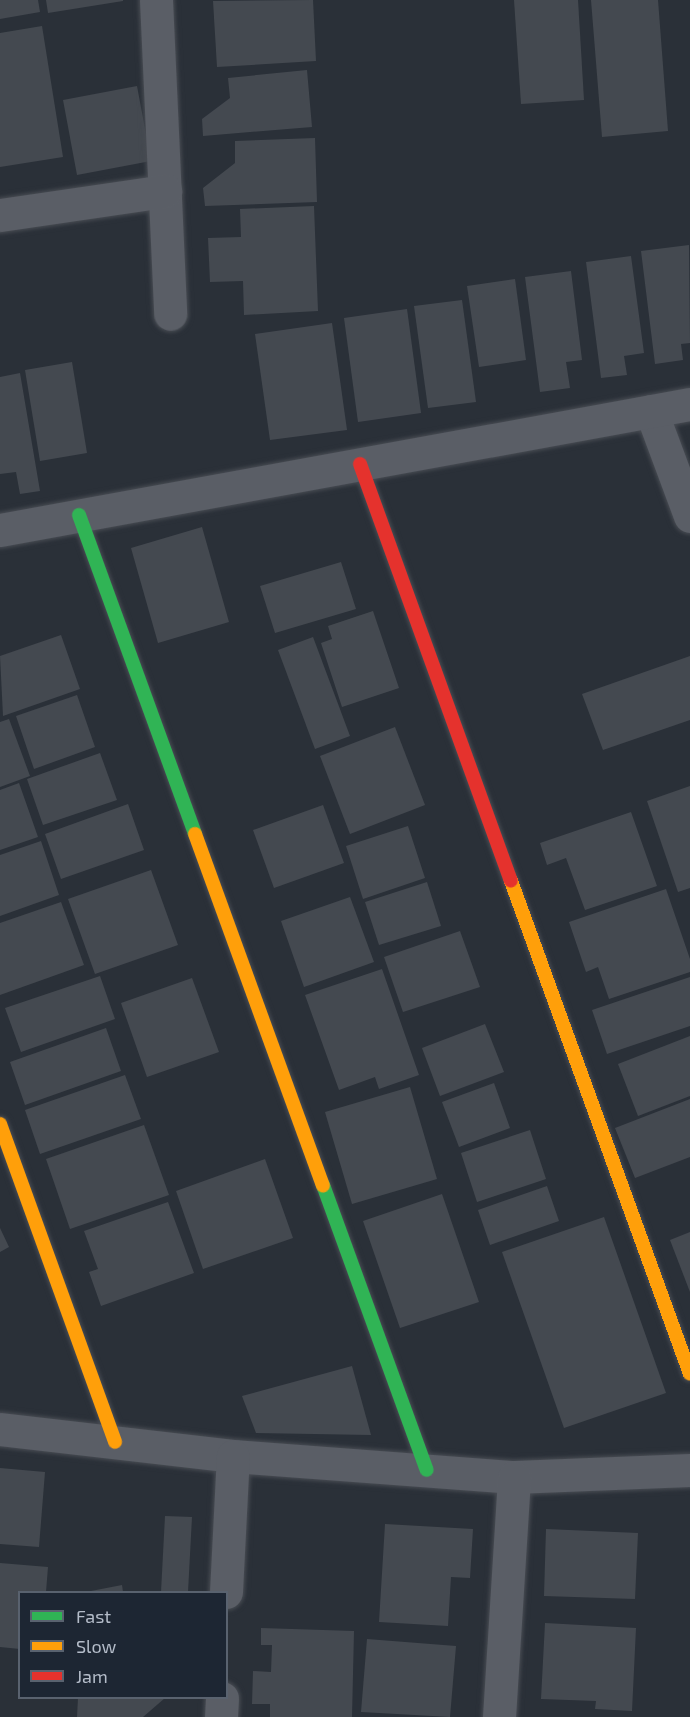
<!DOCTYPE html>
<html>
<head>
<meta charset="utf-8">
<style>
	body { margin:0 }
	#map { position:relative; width:690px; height:1717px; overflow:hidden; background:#2a3038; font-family:"Exo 2",sans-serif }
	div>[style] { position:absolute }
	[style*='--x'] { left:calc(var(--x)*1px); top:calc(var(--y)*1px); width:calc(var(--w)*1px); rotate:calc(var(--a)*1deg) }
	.building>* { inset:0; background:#444950 }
	.roads { filter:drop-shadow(0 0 2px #484c53) drop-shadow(0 0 2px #484c53) }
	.street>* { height:33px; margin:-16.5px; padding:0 16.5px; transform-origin:16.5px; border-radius:16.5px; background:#5a5e66 }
	.fast>* { height:14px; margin:-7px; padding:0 7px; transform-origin:7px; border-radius:7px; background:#30b455 }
	.slow>* { height:14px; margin:-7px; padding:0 7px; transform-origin:7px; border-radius:7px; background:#ff9f0a }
	.jam>* { height:14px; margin:-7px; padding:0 7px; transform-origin:7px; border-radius:7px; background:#e5322d }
	span { translate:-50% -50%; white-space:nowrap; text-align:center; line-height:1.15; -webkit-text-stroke:4.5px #1d2633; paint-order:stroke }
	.legend { position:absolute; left:18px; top:1591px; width:210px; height:108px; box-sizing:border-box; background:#1d2633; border:2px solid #59626f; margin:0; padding:8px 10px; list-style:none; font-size:18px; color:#b4bcc9 }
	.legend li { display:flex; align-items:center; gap:12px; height:30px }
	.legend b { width:30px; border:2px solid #59626f }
</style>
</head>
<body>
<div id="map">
	<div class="building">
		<div style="clip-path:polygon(0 0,38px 0,40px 12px,0 19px)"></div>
		<div style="clip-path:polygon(46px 0,123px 0,123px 1px,48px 13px)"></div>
		<div style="clip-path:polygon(313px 0,316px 61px,217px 67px,213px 1px)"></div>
		<div style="clip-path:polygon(514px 0,578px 0,584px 100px,521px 104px)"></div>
		<div style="clip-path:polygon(591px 0,658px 0,668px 131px,602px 137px)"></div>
		<div style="clip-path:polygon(42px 26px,63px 157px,0 167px,0 33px)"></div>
		<div style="clip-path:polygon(307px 70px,312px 127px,203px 136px,202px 119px,230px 98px,228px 78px)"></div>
		<div style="clip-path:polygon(137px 86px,151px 161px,77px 175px,63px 100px)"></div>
		<div style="clip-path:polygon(315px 138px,317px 202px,205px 206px,203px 188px,235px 163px,235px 141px)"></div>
		<div style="clip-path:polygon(314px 206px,318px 311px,244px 315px,243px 281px,210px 282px,208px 238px,241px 237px,240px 209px)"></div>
		<div style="clip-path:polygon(689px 245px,690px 343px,681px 344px,683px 360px,655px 364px,641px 251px)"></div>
		<div style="clip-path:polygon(631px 256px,644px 353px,624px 356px,627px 375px,601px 378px,586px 262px)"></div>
		<div style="clip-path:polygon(571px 271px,582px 360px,566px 362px,570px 388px,540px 392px,525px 277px)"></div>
		<div style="clip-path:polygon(515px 279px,526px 360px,479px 367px,467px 286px)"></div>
		<div style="clip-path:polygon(462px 300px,476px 402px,428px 408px,414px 306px)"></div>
		<div style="clip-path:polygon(407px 309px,421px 413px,358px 422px,344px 318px)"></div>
		<div style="clip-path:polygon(332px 323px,347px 430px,270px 440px,255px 334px)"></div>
		<div style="clip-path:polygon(72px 362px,87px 453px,40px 461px,25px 370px)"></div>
		<div style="clip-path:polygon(20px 373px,40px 491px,20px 494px,16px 472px,0 474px,0 377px)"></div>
		<div style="clip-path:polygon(202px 527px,229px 622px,158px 643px,131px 548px)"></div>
		<div style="clip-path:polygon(341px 562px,356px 609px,275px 633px,260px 586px)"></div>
		<div style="clip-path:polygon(373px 611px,399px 688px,342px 707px,321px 643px,332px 639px,328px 626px)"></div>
		<div style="clip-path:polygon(61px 635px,80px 689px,3px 716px,0 656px)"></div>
		<div style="clip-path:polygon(313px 637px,350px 736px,315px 749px,278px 650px)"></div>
		<div style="clip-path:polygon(690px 656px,690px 720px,603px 750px,582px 694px)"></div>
		<div style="clip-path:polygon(77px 695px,95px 747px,34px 769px,16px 716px)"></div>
		<div style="clip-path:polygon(9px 719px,30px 776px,0 787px,0 722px)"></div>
		<div style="clip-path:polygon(395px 727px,425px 805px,350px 834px,320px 756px)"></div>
		<div style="clip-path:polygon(100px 753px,117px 800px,43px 825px,27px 779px)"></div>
		<div style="clip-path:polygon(19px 783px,38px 837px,0 850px,0 790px)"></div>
		<div style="clip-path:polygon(690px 786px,690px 888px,678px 892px,647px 801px)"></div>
		<div style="clip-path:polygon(128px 804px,144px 850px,61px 879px,45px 834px)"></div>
		<div style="clip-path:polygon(323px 805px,344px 863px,274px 888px,253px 830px)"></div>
		<div style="clip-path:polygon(631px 812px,657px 886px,585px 910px,566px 858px,547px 865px,540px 843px)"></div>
		<div style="clip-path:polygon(408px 826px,425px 878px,363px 899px,346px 846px)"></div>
		<div style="clip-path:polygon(41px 841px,59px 895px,0 916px,0 855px)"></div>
		<div style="clip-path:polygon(151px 870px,178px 945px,95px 974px,68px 899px)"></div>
		<div style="clip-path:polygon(427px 882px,441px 926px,379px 945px,365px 902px)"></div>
		<div style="clip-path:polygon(666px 889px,690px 959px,690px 972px,609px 999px,598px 967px,586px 972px,569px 922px)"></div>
		<div style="clip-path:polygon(350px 897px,374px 962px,304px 987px,281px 921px)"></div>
		<div style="clip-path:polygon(61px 902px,84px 965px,0 995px,0 923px)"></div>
		<div style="clip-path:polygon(460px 931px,480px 987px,403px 1012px,384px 957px)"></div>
		<div style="clip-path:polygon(382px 969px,419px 1075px,379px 1089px,375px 1077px,339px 1090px,305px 995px)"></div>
		<div style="clip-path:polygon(100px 976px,115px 1019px,21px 1052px,5px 1008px)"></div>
		<div style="clip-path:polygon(690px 977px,690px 1026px,607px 1054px,592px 1010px)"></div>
		<div style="clip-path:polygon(192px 978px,219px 1052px,147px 1077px,121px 1003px)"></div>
		<div style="clip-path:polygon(485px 1024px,504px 1072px,440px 1096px,422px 1048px)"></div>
		<div style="clip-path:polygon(106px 1028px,121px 1071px,25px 1105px,10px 1062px)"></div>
		<div style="clip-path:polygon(690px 1036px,690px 1096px,638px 1116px,618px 1064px)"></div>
		<div style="clip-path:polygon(125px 1075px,141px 1119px,40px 1154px,25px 1110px)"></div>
		<div style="clip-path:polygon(494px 1083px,510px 1128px,459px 1147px,442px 1102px)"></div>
		<div style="clip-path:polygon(410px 1087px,437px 1179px,352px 1204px,325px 1112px)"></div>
		<div style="clip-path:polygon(690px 1099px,690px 1157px,635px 1178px,615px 1128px)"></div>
		<div style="clip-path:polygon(144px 1125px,169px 1195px,70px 1229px,46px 1159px)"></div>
		<div style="clip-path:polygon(530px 1130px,546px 1179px,477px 1202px,461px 1153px)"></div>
		<div style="clip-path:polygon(265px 1159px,293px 1238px,203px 1269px,176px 1191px)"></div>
		<div style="clip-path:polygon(547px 1186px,559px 1221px,490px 1245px,478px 1210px)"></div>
		<div style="clip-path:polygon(442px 1194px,479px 1302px,400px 1328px,363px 1221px)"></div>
		<div style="clip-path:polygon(168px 1202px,194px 1273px,101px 1306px,89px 1272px,98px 1269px,84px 1231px)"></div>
		<div style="clip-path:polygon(604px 1217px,666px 1393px,564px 1428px,502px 1252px)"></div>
		<div style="clip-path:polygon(0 1228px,9px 1247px,0 1252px)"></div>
		<div style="clip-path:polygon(690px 1232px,690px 1292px,670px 1240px)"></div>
		<div style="clip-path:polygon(352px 1366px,371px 1435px,256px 1433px,242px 1396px)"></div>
		<div style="clip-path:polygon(0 1468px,45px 1472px,39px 1547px,0 1544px)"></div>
		<div style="clip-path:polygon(165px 1516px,192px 1517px,188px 1592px,161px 1592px)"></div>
		<div style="clip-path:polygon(385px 1524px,473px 1529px,470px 1578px,451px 1577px,448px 1626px,379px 1622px)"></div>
		<div style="clip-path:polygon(546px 1529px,638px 1533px,635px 1599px,544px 1596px)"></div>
		<div style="clip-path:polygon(0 1563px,48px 1567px,46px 1592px,20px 1592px,20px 1649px,0 1647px)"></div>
		<div style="clip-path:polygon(122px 1585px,123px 1592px,91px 1592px,91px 1591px)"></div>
		<div style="clip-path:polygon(545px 1623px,636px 1628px,632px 1711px,595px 1709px,596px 1701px,541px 1699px)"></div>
		<div style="clip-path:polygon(261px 1628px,354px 1631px,352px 1717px,270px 1717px,270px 1704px,252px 1704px,253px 1671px,271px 1672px,272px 1645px,261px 1645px)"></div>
		<div style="clip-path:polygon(367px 1639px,456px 1646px,450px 1717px,361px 1712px)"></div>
		<div style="clip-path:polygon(78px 1698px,165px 1698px,143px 1717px,77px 1717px)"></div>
	</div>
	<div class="roads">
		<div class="street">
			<div style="--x:156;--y:0;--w:314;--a:87.4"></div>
			<div style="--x:0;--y:215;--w:167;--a:-8.3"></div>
			<div style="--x:651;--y:411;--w:112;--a:69.6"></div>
			<div style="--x:0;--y:530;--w:701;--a:-10.35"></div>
			<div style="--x:0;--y:1429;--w:235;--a:6.6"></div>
			<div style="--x:233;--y:1456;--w:282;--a:4.3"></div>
			<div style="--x:514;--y:1477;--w:176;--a:-2.3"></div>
			<div style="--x:226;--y:1592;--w:136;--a:-87.1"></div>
			<div style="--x:221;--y:1717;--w:19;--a:-87"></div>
			<div style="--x:499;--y:1717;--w:240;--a:-86.4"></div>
		</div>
		<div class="fast">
			<div style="--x:79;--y:515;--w:339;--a:70"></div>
			<div style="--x:323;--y:1185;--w:303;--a:70"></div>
		</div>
		<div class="slow">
			<div style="--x:195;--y:834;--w:374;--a:70"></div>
			<div style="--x:511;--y:881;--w:524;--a:70.04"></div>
			<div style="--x:0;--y:1124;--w:338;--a:70.1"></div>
		</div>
		<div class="jam">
			<div style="--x:360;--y:464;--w:443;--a:70.1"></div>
		</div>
	</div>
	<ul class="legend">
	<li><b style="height:8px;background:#30b455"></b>Fast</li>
	<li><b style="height:8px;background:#ff9f0a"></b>Slow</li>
	<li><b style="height:8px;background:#e5322d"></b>Jam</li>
	</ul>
</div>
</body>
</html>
